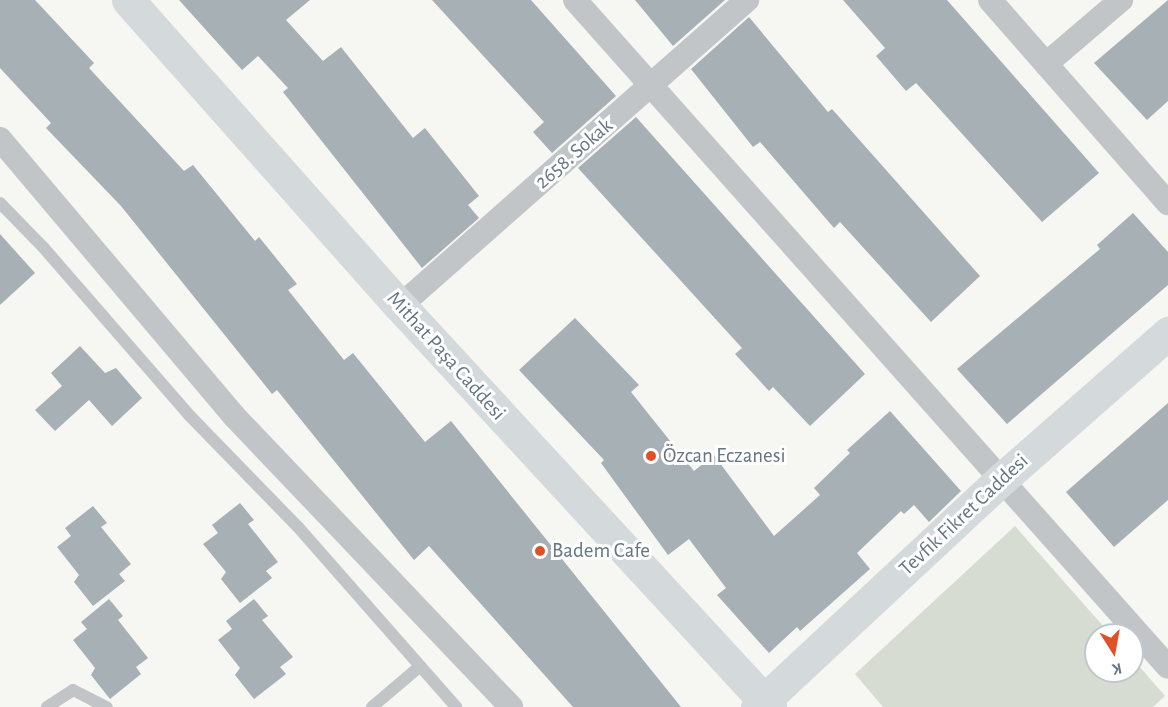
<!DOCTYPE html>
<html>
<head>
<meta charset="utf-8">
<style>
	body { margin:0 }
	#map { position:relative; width:1168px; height:707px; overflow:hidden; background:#f6f6f2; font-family:"Alegreya Sans",sans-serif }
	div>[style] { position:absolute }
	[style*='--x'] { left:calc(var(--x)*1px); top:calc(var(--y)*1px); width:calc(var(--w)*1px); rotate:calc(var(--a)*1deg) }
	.green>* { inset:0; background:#d7dcd3 }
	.building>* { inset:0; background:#a7b0b5 }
	.lane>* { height:12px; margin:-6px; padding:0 6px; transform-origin:6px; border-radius:6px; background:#c1c5c8 }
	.street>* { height:24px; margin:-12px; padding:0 12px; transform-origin:12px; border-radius:12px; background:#c1c5c8 }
	.secondary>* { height:33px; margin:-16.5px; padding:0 16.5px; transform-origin:16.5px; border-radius:16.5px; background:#d4d9dc }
	.dots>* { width:16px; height:16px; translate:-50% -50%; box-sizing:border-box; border:3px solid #fff; border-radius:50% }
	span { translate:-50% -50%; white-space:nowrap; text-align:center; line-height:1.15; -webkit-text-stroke:6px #fff; paint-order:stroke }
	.street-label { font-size:21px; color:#657683 }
	.poi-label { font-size:21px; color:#657683 }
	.left { translate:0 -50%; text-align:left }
	.north { position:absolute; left:1084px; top:623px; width:60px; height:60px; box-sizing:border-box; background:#fff; border:2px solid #c1c8cd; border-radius:50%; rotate:169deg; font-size:16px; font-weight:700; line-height:24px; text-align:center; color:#657683 }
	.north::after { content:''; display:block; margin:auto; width:21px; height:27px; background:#e05128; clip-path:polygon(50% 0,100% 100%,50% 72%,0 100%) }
</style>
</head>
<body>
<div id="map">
	<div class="green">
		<div style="clip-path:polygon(1015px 526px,1111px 635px,1096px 635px,1096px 671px,1132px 671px,1132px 658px,1165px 696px,1153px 707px,883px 707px,855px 674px)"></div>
	</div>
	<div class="building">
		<div style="clip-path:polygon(0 0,35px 0,94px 63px,89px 68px,184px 171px,193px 165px,255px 241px,259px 237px,297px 284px,288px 290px,344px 360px,353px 353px,425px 442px,451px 421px,681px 707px,573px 707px,429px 546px,414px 560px,277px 390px,272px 394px,121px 206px,46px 128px,51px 123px,0 68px)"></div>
		<div style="clip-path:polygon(179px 0,310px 0,286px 20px,323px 61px,341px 47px,413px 138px,425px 128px,479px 196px,468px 205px,479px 218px,422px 268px,283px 92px,288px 88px,258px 56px,242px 70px)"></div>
		<div style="clip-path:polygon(432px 0,531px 0,616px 96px,552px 153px,533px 132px,544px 122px)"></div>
		<div style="clip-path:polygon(635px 0,725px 0,673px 46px)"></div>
		<div style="clip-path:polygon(843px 0,947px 0,1099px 173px,1042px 222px,916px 83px,906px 91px,876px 56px,885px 48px)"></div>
		<div style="clip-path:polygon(1168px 0,1168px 101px,1147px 120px,1094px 63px)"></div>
		<div style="clip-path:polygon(749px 17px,828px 112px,832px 109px,980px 276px,931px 322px,840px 222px,834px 228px,760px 142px,753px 147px,691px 69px)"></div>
		<div style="clip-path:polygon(636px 117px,865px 374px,810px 426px,773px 387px,769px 391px,735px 354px,742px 348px,578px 168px)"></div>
		<div style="clip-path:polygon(1133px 213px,1168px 252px,1168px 285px,1007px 424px,957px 369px,1100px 249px,1097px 245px)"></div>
		<div style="clip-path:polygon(0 234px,35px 273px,0 305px)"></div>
		<div style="clip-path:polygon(575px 318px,639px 385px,631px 392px,694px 471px,714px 455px,774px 536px,820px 495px,814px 488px,850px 453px,847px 450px,890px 411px,961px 491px,929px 522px,914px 505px,904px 514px,901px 511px,857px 553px,870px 569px,800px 631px,797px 627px,769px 653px,717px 595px,726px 588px,689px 539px,668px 555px,601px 463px,604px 460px,519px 370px)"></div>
		<div style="clip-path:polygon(80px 346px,105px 373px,116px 368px,142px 398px,112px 426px,89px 400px,55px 431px,35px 410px,62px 386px,51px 373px)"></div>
		<div style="clip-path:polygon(1168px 403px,1168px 500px,1114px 547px,1066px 492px)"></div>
		<div style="clip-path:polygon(240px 503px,254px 520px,248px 524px,278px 562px,266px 571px,272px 578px,240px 603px,221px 579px,226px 572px,203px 544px,218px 533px,212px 525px)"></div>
		<div style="clip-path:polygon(93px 506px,107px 523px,101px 527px,131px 564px,119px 574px,125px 581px,93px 606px,74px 582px,79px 575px,57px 547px,71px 536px,65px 528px)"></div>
		<div style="clip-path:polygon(109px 599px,123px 616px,118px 620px,148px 658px,136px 667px,141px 674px,110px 699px,91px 675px,95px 668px,73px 640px,87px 629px,81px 622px)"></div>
		<div style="clip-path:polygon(254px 599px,268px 616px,262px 620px,293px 657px,280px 667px,286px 674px,254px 699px,235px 675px,240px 668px,218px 640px,232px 629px,226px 621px)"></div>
	</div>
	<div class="lane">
		<div style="--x:0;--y:203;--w:62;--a:45.7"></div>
		<div style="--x:43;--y:247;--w:223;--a:49"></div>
		<div style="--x:189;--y:415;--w:156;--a:45.8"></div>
		<div style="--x:298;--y:527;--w:240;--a:48.7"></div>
		<div style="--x:47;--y:707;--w:31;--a:-33"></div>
		<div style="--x:73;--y:690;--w:38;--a:27"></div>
		<div style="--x:372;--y:707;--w:62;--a:-40.4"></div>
	</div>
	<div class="street">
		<div style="--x:575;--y:0;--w:892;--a:48.36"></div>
		<div style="--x:990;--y:0;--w:270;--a:48.8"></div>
		<div style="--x:1046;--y:64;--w:99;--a:-40.5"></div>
		<div style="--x:0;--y:139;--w:363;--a:49.8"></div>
		<div style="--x:234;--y:416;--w:402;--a:46.4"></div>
		<div style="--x:400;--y:306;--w:463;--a:-41.4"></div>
	</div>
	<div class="secondary">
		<div style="--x:128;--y:0;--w:409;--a:48.4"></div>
		<div style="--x:400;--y:306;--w:546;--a:47.3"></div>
		<div style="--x:757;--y:707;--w:336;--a:-43"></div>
		<div style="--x:1003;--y:478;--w:220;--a:-41.3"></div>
	</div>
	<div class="dots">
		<div style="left:651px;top:456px;background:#e05128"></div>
		<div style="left:540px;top:551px;background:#e05128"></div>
	</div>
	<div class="street-label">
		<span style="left:574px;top:154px;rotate:-41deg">2658. Sokak</span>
		<span style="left:446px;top:356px;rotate:48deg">Mithat Paşa Caddesi</span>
		<span style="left:964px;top:515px;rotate:-43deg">Tevfik Fikret Caddesi</span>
	</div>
	<div class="poi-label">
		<span class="left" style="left:663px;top:456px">Özcan Eczanesi</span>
		<span class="left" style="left:552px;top:551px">Badem Cafe</span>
	</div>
	<div class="north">K</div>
</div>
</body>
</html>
